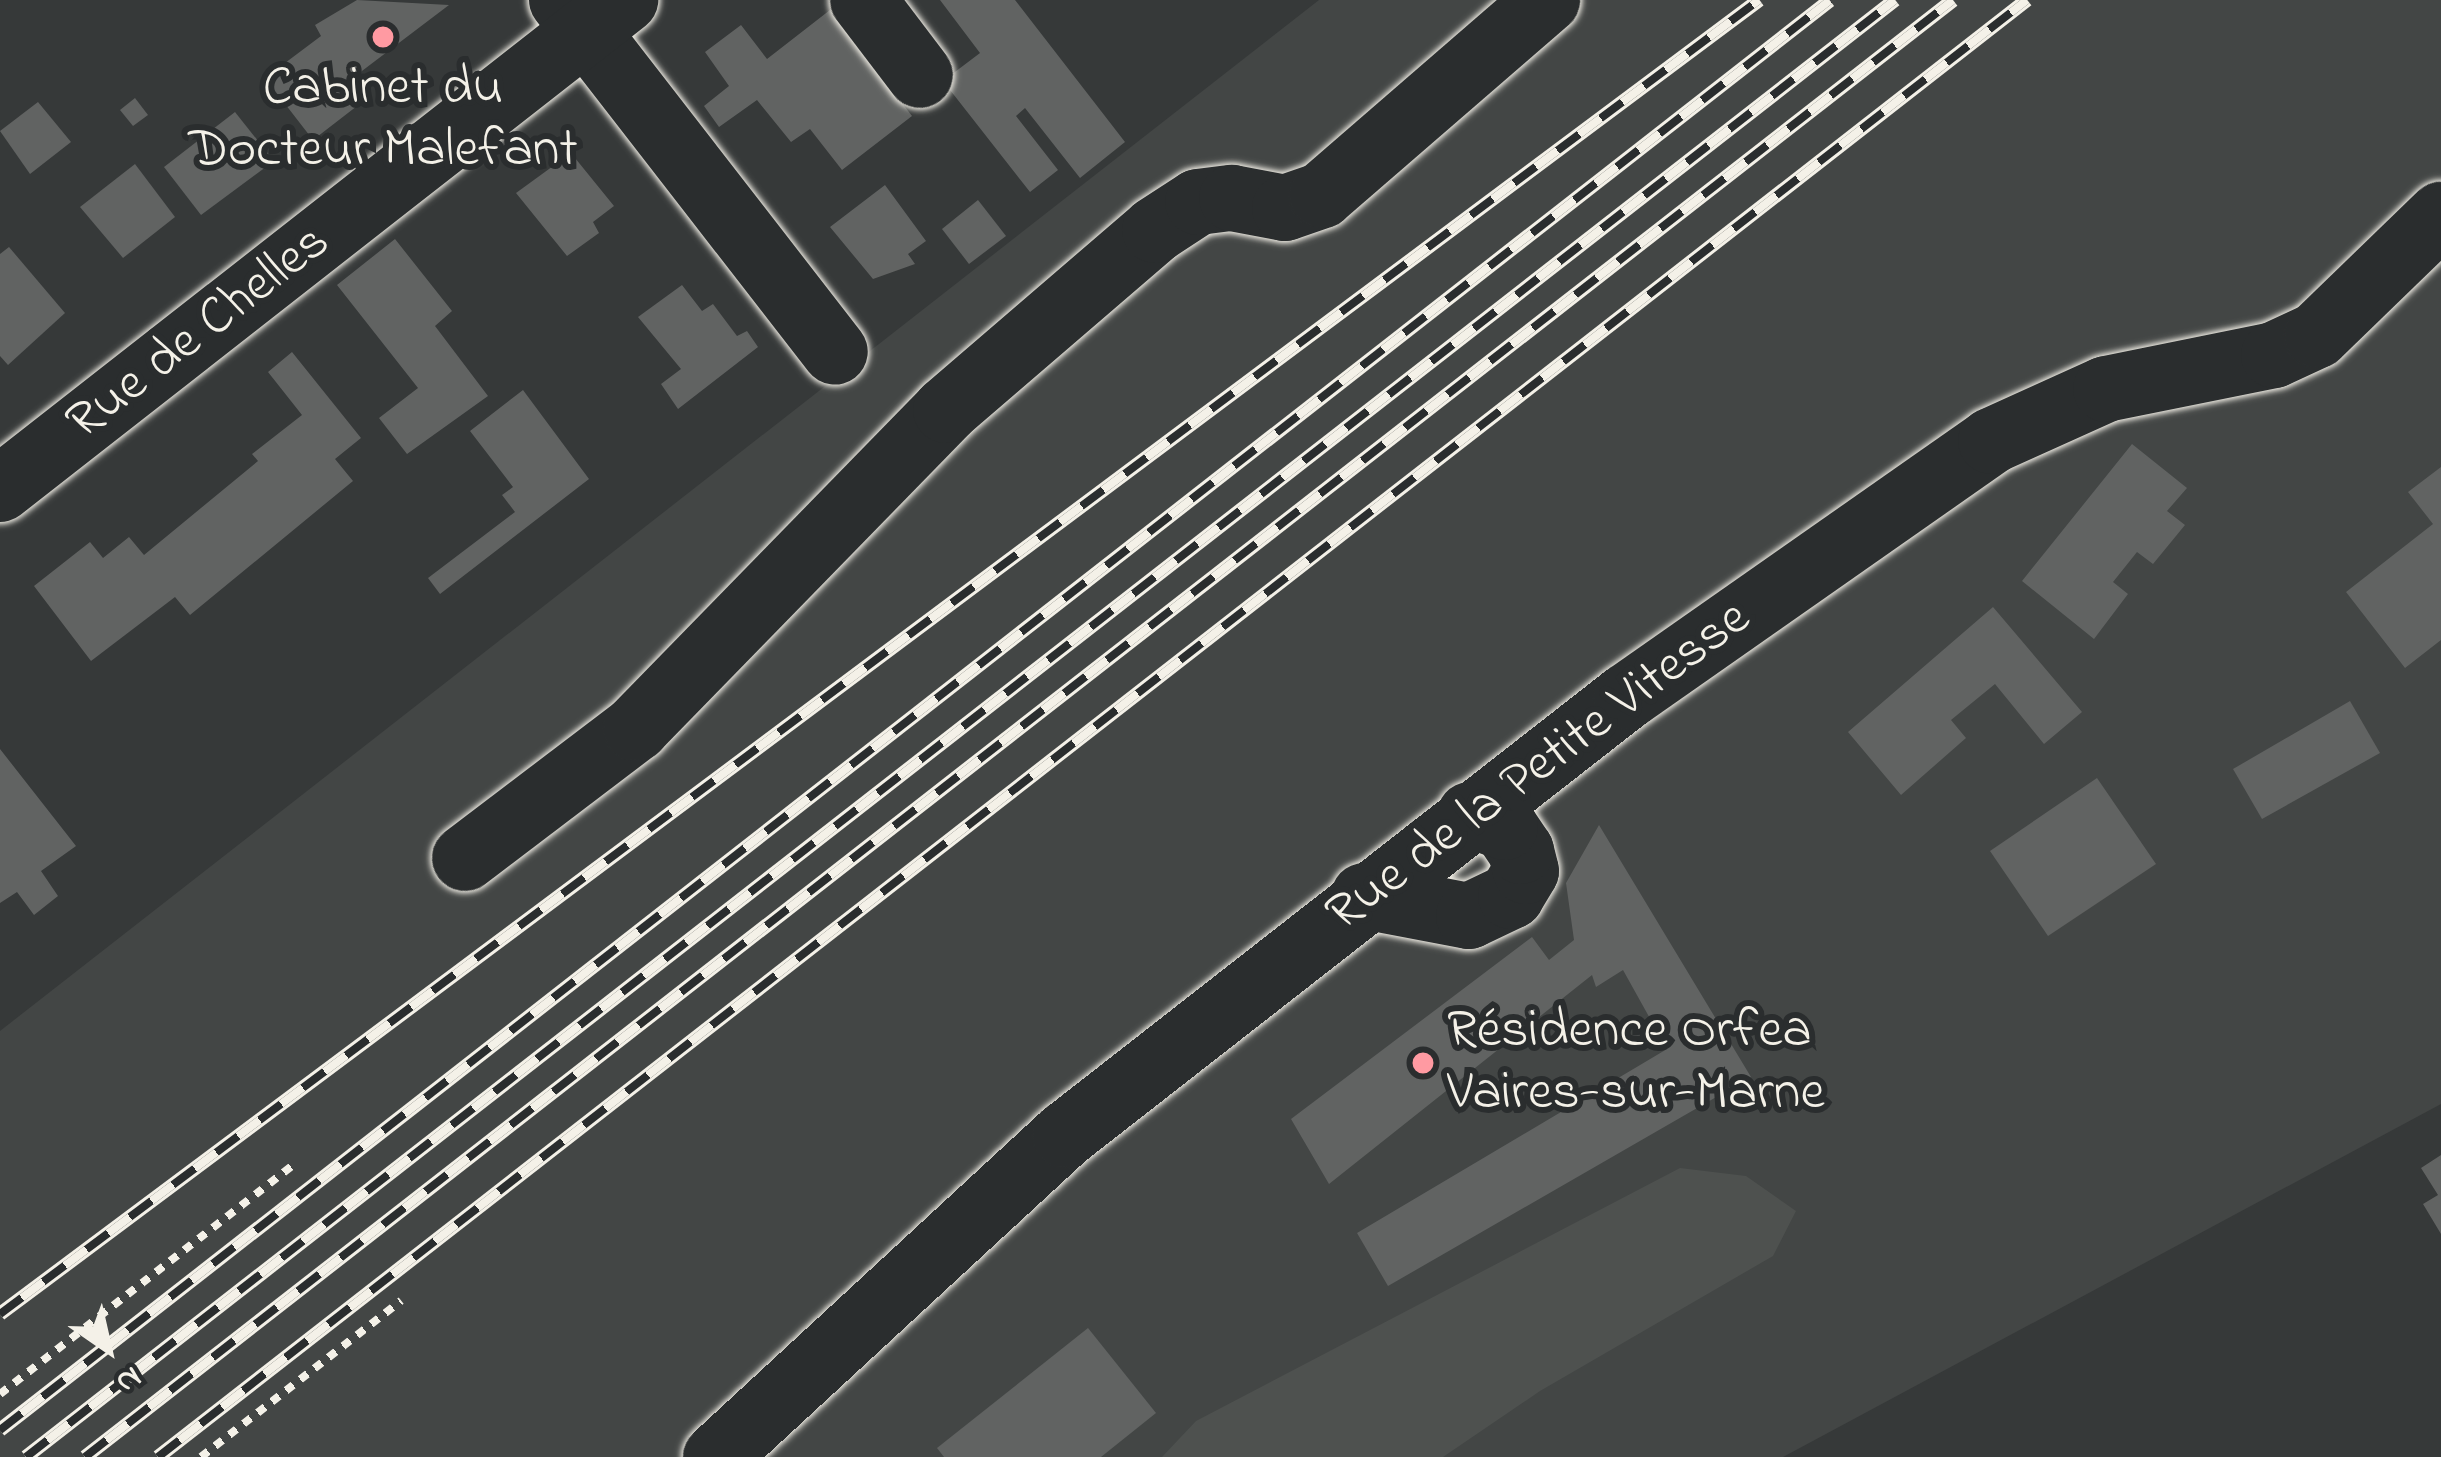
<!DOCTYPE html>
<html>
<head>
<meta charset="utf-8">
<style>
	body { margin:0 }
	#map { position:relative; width:2441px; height:1457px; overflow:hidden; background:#363939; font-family:"Indie Flower",sans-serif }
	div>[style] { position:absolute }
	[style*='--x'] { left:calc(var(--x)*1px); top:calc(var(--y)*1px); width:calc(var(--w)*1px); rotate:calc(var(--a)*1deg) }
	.built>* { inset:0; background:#434645 }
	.green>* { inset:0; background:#4e514f }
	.building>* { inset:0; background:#616362 }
	.path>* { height:8px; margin-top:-4px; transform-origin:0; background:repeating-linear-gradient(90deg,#f4f1e8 0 9px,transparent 0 18px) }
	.roads { filter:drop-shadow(0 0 3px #f4f1e8) drop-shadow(0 0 3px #f4f1e8) }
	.minor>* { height:66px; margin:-33px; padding:0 33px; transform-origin:33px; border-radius:33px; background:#2a2d2e }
	.rail>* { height:14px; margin-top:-7px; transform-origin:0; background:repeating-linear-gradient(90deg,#2a2d2e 0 27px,#f4f1e8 0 54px); box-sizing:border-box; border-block:3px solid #f4f1e8 }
	.dots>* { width:33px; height:33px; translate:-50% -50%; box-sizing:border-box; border:6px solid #2a2d2e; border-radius:50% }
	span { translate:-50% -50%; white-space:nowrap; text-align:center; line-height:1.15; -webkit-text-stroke:12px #2a2d2e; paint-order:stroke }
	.poi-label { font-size:54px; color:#f4f1e8 }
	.left { translate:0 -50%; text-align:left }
	.street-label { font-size:54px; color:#f4f1e8 }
	.north { position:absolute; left:48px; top:1289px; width:120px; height:120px; -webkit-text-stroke:9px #2a2d2e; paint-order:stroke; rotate:146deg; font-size:33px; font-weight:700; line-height:48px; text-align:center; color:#f4f1e8 }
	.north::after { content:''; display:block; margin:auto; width:42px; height:54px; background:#f4f1e8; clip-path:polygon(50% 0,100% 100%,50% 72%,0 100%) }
</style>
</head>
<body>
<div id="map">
	<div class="built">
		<div style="clip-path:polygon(1319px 0,2441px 0,2441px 1104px,1783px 1457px,0 1457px,0 1031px)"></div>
	</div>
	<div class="green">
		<div style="clip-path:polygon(1680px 1168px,1746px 1176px,1796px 1211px,1773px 1256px,1540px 1391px,1443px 1457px,1162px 1457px,1196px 1421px)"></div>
	</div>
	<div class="building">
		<div style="clip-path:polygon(357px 0,449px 5px,354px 77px,370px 96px,313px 140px,265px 78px,321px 36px,315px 25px)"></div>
		<div style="clip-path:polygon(940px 0,1015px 0,1125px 142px,1080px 178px,1025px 108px,1016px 116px,1058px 170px,1030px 192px,943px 81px,980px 53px)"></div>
		<div style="clip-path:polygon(830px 10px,912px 116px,842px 170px,810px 129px,791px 142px,757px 100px,719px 127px,704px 106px,729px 86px,705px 52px,741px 25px,767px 59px)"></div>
		<div style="clip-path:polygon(135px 98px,148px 115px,133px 126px,120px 110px)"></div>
		<div style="clip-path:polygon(38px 102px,71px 142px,30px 174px,0 131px)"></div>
		<div style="clip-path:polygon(235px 112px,274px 161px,201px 215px,164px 167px)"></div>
		<div style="clip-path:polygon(571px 153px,614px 206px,593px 222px,599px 233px,567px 256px,516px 193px)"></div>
		<div style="clip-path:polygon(135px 164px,175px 217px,123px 258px,80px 207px)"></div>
		<div style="clip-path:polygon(885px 185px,926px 241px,908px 254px,915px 264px,873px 279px,830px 227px)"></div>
		<div style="clip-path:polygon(978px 200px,1006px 236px,969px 264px,942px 229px)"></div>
		<div style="clip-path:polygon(395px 239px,452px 311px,435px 326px,488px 396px,407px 454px,379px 418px,418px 388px,337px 285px)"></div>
		<div style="clip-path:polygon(9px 247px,65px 313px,8px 365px,0 356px,0 254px)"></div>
		<div style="clip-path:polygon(682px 285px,702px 311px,713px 304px,737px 336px,747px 331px,758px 347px,678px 409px,661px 384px,681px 369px,638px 317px)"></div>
		<div style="clip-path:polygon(292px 352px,361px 438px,335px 459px,353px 481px,190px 615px,175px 597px,91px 661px,34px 586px,90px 542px,103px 558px,129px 537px,144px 555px,258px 461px,252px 454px,302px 415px,268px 372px)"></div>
		<div style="clip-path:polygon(523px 390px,589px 479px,440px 594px,428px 578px,515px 512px,502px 495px,513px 487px,470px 431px)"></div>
		<div style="clip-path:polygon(2132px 444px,2187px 488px,2167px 511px,2185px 525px,2153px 564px,2137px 552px,2113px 582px,2128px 594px,2094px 639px,2022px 581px)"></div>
		<div style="clip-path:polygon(2441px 467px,2441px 640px,2405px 668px,2346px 592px,2433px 524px,2408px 492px)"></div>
		<div style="clip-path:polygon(1993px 607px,2082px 712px,2044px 744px,1995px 684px,1951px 720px,1966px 738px,1901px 795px,1848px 732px)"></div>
		<div style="clip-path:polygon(2350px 701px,2380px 753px,2262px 819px,2233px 769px)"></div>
		<div style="clip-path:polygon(0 749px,76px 846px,41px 871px,58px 896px,34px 915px,17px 892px,0 903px)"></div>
		<div style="clip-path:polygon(2097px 778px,2156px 864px,2048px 936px,1990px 851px)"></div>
		<div style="clip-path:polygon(1599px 825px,1751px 1077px,1388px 1286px,1357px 1233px,1667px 1049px,1623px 970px,1596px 987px,1592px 975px,1329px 1184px,1291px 1119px,1532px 937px,1549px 960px,1574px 940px,1566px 883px)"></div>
		<div style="clip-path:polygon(2441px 1155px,2441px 1234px,2423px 1204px,2438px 1195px,2421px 1168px)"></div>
		<div style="clip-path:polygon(1088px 1328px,1156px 1413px,1101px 1457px,944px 1457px,937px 1448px)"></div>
	</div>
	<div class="path">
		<div style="--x:0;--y:1394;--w:375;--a:-38"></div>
		<div style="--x:201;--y:1457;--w:254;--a:-38"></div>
	</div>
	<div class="roads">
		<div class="minor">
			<div style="--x:562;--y:0;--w:445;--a:52.2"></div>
			<div style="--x:863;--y:0;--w:94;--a:52.8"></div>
			<div style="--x:0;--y:489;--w:794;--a:-38.04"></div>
			<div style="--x:465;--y:858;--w:215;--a:-37.2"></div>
			<div style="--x:636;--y:728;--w:444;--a:-45.7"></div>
			<div style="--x:946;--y:410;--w:276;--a:-40.7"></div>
			<div style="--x:1155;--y:230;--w:51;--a:-33.1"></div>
			<div style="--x:1198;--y:202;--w:34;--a:-7"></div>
			<div style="--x:1232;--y:198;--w:54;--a:10.7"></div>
			<div style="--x:1285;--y:208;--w:39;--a:-19"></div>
			<div style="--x:1322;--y:195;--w:298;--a:-40.9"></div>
			<div style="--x:1364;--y:896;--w:107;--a:10.8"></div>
			<div style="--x:1469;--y:916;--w:47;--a:-25.5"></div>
			<div style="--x:1511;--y:896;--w:29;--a:-59"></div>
			<div style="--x:1526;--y:871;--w:21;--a:-104"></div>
			<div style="--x:1521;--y:851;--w:29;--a:-124"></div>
			<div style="--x:1505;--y:827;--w:37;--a:-161"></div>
			<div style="--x:716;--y:1457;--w:475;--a:-42.7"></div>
			<div style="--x:1065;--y:1135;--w:712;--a:-37.98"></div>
			<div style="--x:1626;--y:697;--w:446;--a:-35"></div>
			<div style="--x:1991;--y:441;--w:126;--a:-24.3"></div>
			<div style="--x:2106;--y:389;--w:171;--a:-11.4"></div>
			<div style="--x:2274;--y:355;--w:47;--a:-24.9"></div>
			<div style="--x:2317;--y:335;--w:173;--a:-44.1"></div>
		</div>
	</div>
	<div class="rail">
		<div style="--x:0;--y:1314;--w:2196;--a:-36.76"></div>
		<div style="--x:0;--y:1430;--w:2322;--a:-38"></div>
		<div style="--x:26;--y:1457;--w:2370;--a:-37.94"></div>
		<div style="--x:85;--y:1457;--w:2369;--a:-37.95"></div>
		<div style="--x:158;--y:1457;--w:2370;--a:-37.94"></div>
	</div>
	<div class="dots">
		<div style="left:383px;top:37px;background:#ff9aa2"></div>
		<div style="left:1423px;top:1063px;background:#ff9aa2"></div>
	</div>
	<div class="poi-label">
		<span style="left:383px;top:120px">Cabinet du<br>Docteur Malefant</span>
		<span class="left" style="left:1447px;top:1063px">Résidence Orfea<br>Vaires-sur-Marne</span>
	</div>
	<div class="street-label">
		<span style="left:199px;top:333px;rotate:-38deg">Rue de Chelles</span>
		<span style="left:1539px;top:767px;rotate:-37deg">Rue de la Petite Vitesse</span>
	</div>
	<div class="north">N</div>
</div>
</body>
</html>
